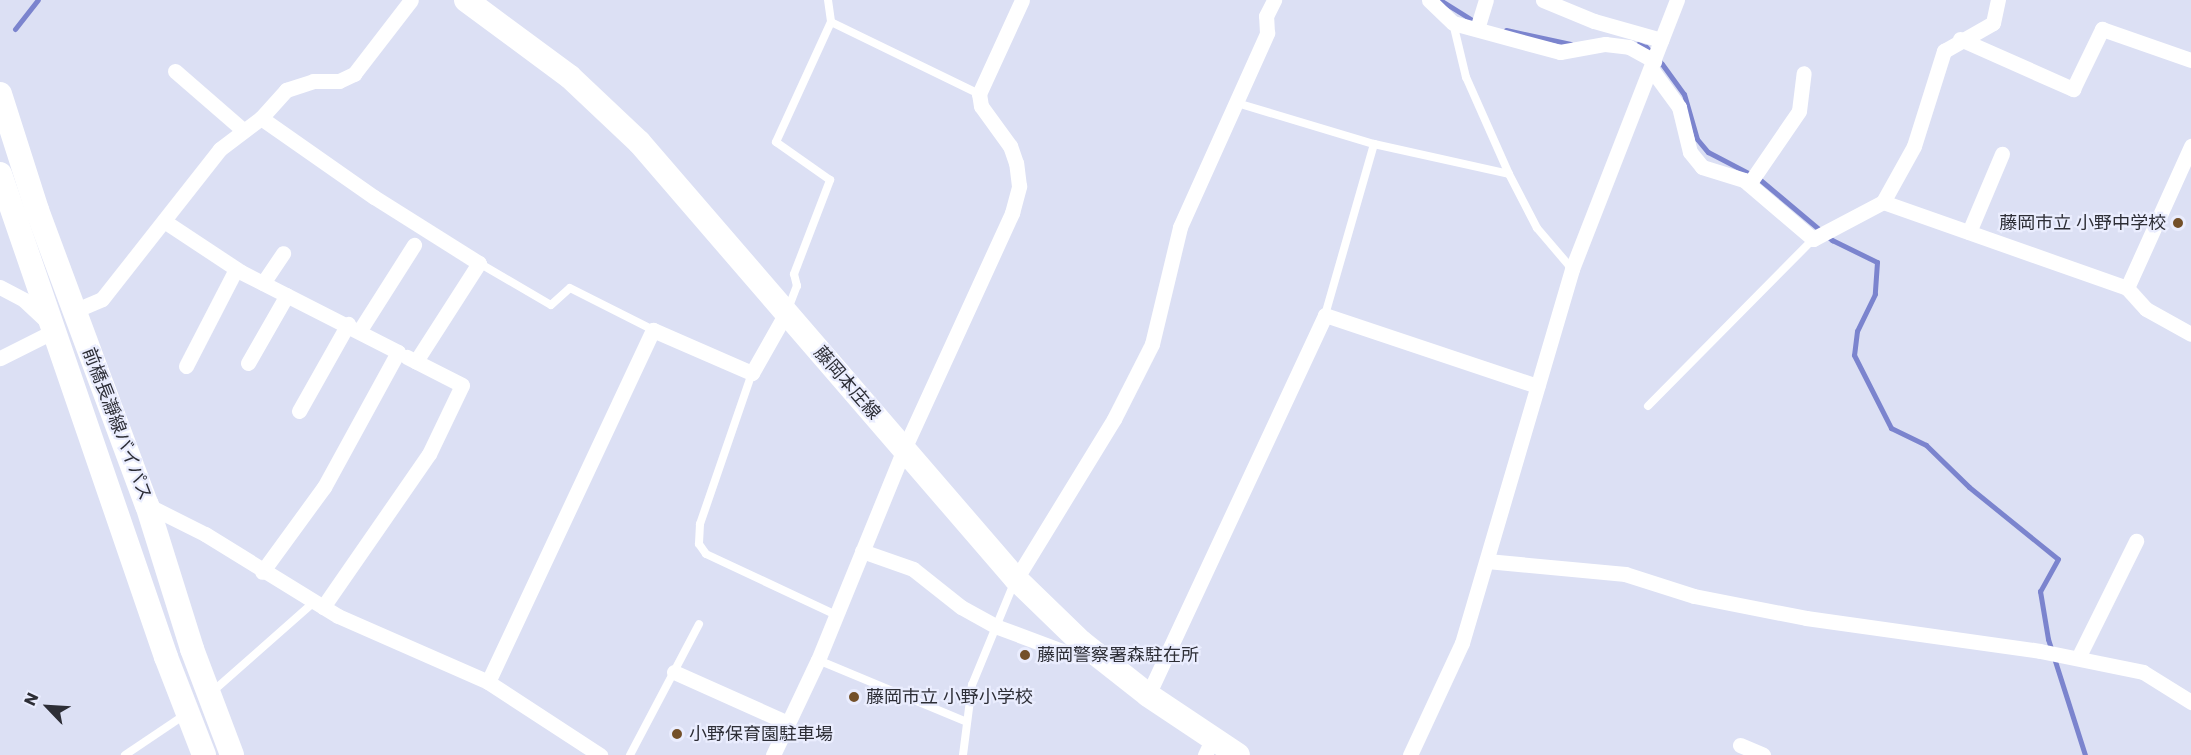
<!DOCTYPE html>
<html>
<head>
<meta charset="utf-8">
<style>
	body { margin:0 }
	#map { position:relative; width:2191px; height:755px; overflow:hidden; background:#dce0f4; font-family:Poppins,"Noto Sans JP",sans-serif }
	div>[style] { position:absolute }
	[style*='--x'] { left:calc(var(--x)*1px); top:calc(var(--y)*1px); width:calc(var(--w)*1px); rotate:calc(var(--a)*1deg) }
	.stream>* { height:5px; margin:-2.5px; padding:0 2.5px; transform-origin:2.5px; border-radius:2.5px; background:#7b84ce }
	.service>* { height:8px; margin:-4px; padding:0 4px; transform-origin:4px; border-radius:4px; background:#fff }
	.minor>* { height:15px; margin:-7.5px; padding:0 7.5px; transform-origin:7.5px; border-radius:7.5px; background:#fff }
	.primary>* { height:24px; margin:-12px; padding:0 12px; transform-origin:12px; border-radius:12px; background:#fff }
	.dots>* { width:16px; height:16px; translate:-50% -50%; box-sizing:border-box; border:3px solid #eaedfe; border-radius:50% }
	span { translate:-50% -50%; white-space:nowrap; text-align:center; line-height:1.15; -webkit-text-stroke:4.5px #eaedfe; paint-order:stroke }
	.poi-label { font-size:18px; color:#2d2e36 }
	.right { translate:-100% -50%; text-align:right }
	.left { translate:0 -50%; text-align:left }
	.street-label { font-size:18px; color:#2d2e36 }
	.north { position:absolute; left:18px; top:677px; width:60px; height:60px; -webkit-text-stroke:4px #eaedfe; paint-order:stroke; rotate:295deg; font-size:16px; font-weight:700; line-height:24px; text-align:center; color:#2d2e36 }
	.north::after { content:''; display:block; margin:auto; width:21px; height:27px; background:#2d2e36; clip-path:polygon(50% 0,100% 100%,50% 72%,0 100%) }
</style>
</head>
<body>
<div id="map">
	<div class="stream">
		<div style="--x:1440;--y:0;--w:44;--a:31.9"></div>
		<div style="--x:15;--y:29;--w:37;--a:-52"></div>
		<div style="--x:1506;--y:30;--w:66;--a:12.3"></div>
		<div style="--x:1638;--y:44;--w:9;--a:21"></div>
		<div style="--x:1646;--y:47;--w:23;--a:47"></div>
		<div style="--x:1662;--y:64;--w:37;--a:54"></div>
		<div style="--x:1684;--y:94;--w:47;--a:73.9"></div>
		<div style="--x:1697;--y:139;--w:17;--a:50"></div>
		<div style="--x:1708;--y:152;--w:56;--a:27.5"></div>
		<div style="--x:1758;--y:178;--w:97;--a:40"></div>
		<div style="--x:1832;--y:240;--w:50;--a:26.1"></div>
		<div style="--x:1877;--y:262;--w:32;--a:94"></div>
		<div style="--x:1875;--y:294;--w:41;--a:115.9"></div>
		<div style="--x:1857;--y:331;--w:24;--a:97"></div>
		<div style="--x:1854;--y:355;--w:82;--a:63.1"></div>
		<div style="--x:1891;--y:428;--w:39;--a:26"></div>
		<div style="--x:1926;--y:445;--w:60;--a:44.3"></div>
		<div style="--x:1969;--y:487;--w:114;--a:39"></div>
		<div style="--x:2058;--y:559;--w:37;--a:119"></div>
		<div style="--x:2040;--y:591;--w:49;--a:80.5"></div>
		<div style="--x:2048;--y:639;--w:122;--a:72.3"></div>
	</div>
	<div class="service">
		<div style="--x:828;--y:0;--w:22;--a:82"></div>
		<div style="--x:831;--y:22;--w:165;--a:25.9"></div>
		<div style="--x:1453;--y:23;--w:56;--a:76.5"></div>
		<div style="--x:1466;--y:77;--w:106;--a:66.1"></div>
		<div style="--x:1509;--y:174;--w:61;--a:62.6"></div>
		<div style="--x:1537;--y:228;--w:54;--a:49.5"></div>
		<div style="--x:1237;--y:103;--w:143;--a:16.7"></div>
		<div style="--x:1374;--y:144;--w:138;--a:12.5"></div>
		<div style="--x:479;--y:263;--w:83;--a:30.3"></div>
		<div style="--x:551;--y:305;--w:25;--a:-42"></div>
		<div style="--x:570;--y:288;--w:93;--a:26.8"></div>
		<div style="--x:788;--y:309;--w:25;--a:-69"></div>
		<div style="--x:797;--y:286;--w:12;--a:-104"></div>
		<div style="--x:794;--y:274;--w:101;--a:-69"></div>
		<div style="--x:830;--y:180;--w:66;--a:-144.9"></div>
		<div style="--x:776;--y:142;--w:132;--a:-65.4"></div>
		<div style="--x:1325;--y:315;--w:178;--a:-74"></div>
		<div style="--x:752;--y:373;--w:160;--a:109"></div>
		<div style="--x:700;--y:524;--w:20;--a:93"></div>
		<div style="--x:699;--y:544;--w:12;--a:55"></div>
		<div style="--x:706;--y:554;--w:144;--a:25.1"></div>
		<div style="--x:1648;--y:406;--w:235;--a:-45.3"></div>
		<div style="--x:818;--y:660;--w:161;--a:22.6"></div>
		<div style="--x:212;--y:692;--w:136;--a:-41.4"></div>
		<div style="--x:125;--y:755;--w:73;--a:-33.9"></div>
		<div style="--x:630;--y:755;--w:148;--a:-62.2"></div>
		<div style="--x:963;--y:755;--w:71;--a:-82.7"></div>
		<div style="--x:972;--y:685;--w:110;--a:-67.6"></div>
	</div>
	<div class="minor">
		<div style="--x:1429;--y:0;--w:33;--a:44"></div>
		<div style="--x:1453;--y:23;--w:111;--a:15.2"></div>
		<div style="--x:1560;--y:52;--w:46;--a:-10.1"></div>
		<div style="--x:1605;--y:44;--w:24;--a:7"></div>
		<div style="--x:1629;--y:47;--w:29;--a:29"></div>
		<div style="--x:1543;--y:0;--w:55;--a:22.4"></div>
		<div style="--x:1594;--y:21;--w:70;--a:15.8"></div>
		<div style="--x:1477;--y:29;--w:30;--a:-73"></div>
		<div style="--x:1960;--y:39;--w:124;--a:23.9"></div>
		<div style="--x:2073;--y:89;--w:67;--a:-64.2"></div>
		<div style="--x:2102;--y:29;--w:94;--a:19.2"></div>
		<div style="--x:1652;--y:70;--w:46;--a:53.9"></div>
		<div style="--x:1679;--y:107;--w:46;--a:76.3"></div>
		<div style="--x:1690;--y:152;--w:19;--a:51"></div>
		<div style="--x:1702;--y:167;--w:44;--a:17.2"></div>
		<div style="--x:1744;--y:180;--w:91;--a:40.5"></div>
		<div style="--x:1813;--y:239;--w:79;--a:-27.9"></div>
		<div style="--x:1883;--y:202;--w:259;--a:19.4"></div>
		<div style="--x:2127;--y:288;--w:28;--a:48"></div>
		<div style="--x:2146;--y:309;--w:51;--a:29.1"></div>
		<div style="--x:175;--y:71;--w:91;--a:41"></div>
		<div style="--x:261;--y:118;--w:138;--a:35"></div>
		<div style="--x:374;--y:197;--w:124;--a:32.2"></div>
		<div style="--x:479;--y:263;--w:117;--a:122.7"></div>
		<div style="--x:1749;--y:184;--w:88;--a:-55.6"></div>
		<div style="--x:1799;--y:111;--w:38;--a:-83"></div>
		<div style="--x:1883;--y:202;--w:64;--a:-61"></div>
		<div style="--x:1914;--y:146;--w:100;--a:-72.5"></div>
		<div style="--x:1944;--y:51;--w:56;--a:-29.7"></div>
		<div style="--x:1993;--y:23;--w:24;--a:-78"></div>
		<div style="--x:164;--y:221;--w:92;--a:33.5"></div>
		<div style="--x:241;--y:272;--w:176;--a:27"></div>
		<div style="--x:398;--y:352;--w:154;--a:118.7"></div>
		<div style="--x:324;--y:487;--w:105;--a:126.1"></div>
		<div style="--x:1969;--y:232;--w:85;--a:-67.1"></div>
		<div style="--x:263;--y:283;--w:36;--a:-56"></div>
		<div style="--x:0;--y:287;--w:27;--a:28"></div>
		<div style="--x:24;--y:300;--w:44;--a:43.2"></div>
		<div style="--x:56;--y:330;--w:63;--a:153.4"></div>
		<div style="--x:2127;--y:288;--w:156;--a:-65.7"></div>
		<div style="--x:74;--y:311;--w:30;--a:-23"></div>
		<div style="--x:102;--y:299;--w:191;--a:-51.8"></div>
		<div style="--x:220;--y:149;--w:51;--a:-37.1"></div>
		<div style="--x:261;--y:118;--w:38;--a:-48"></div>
		<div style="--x:286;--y:90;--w:28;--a:-18"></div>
		<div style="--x:313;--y:81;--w:26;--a:0"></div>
		<div style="--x:339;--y:81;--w:17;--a:-25"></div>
		<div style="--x:354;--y:74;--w:93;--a:-52.4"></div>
		<div style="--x:360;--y:330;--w:101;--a:-57.6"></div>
		<div style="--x:248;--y:363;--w:78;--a:-60.2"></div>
		<div style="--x:186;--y:366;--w:109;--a:-62.7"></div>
		<div style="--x:299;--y:411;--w:100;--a:-60.6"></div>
		<div style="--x:147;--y:505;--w:65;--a:26.6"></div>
		<div style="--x:205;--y:534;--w:156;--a:31.7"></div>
		<div style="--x:338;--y:616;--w:164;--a:23.7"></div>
		<div style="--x:488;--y:682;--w:134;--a:33.1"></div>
		<div style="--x:862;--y:551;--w:54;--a:19.4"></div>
		<div style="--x:913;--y:569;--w:61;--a:38.4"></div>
		<div style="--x:961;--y:607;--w:39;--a:29"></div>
		<div style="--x:995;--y:626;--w:83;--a:20.4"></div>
		<div style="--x:1073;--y:655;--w:16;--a:-40"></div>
		<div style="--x:1487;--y:561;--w:139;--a:5.4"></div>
		<div style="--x:1625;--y:574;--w:72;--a:17.7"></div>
		<div style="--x:1694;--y:596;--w:114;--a:11.1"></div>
		<div style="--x:1806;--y:618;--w:236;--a:8"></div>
		<div style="--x:2040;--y:651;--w:105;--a:11.5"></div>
		<div style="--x:2143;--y:672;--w:57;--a:32"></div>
		<div style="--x:1016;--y:579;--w:188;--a:-58.5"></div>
		<div style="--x:1114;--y:419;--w:84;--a:-63.1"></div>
		<div style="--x:1152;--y:344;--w:120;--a:-76.5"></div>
		<div style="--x:1180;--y:227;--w:213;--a:-65.8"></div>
		<div style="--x:1267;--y:33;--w:17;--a:-93"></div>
		<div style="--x:1266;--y:16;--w:18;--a:-63"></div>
		<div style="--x:323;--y:607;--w:186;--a:-55.3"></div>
		<div style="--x:429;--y:454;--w:76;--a:-64.4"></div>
		<div style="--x:462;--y:385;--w:62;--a:-153"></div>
		<div style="--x:2078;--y:658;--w:131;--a:-63.6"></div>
		<div style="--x:674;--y:672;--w:125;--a:24.1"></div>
		<div style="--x:488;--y:682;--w:389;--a:-64.9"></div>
		<div style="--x:653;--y:330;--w:108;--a:23.5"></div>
		<div style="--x:752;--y:373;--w:69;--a:-60.5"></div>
		<div style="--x:1148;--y:695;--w:419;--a:-65"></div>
		<div style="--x:1325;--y:315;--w:224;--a:18.5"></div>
		<div style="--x:1740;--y:745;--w:25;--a:23"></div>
		<div style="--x:773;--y:755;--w:105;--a:-64.7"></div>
		<div style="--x:818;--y:660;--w:228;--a:-67.8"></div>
		<div style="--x:904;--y:449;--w:260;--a:-65.4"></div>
		<div style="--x:1012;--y:213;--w:28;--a:-75"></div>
		<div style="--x:1019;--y:186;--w:23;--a:-97"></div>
		<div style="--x:1016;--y:163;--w:18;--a:-109"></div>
		<div style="--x:1010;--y:146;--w:49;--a:-125.9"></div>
		<div style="--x:981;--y:106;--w:12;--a:-99"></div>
		<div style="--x:979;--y:94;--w:103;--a:-65.4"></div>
		<div style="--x:1205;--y:755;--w:19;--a:-65"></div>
		<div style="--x:1410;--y:755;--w:123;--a:-65.1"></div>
		<div style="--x:1462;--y:643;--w:390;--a:-73.6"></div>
		<div style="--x:1572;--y:269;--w:289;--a:-68.7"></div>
	</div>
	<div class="primary">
		<div style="--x:466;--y:0;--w:129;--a:36.5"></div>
		<div style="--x:570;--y:77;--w:95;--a:43.3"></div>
		<div style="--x:639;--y:142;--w:577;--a:49.22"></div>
		<div style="--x:1016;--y:579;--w:91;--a:44.1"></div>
		<div style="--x:1081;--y:642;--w:85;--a:38.3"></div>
		<div style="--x:1148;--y:695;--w:108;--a:33.7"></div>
		<div style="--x:0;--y:94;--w:122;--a:72.3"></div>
		<div style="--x:37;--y:210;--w:315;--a:69.6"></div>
		<div style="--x:147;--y:505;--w:151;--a:72.6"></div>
		<div style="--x:192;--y:649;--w:113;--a:69.3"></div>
		<div style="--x:0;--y:174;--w:511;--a:71.03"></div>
		<div style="--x:166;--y:657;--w:105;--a:68.8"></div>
	</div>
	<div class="dots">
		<div style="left:2178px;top:223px;background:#735029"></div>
		<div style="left:1025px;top:655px;background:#735029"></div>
		<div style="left:854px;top:697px;background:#735029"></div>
		<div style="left:677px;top:734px;background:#735029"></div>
	</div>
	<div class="poi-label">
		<span class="right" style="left:2166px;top:223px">藤岡市立 小野中学校</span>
		<span class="left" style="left:1037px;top:655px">藤岡警察署森駐在所</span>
		<span class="left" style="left:866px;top:697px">藤岡市立 小野小学校</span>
		<span class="left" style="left:689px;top:734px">小野保育園駐車場</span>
	</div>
	<div class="street-label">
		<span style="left:847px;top:383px;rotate:49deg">藤岡本庄線</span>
		<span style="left:117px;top:424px;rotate:69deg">前橋長瀞線バイパス</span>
	</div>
	<div class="north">N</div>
</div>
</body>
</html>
